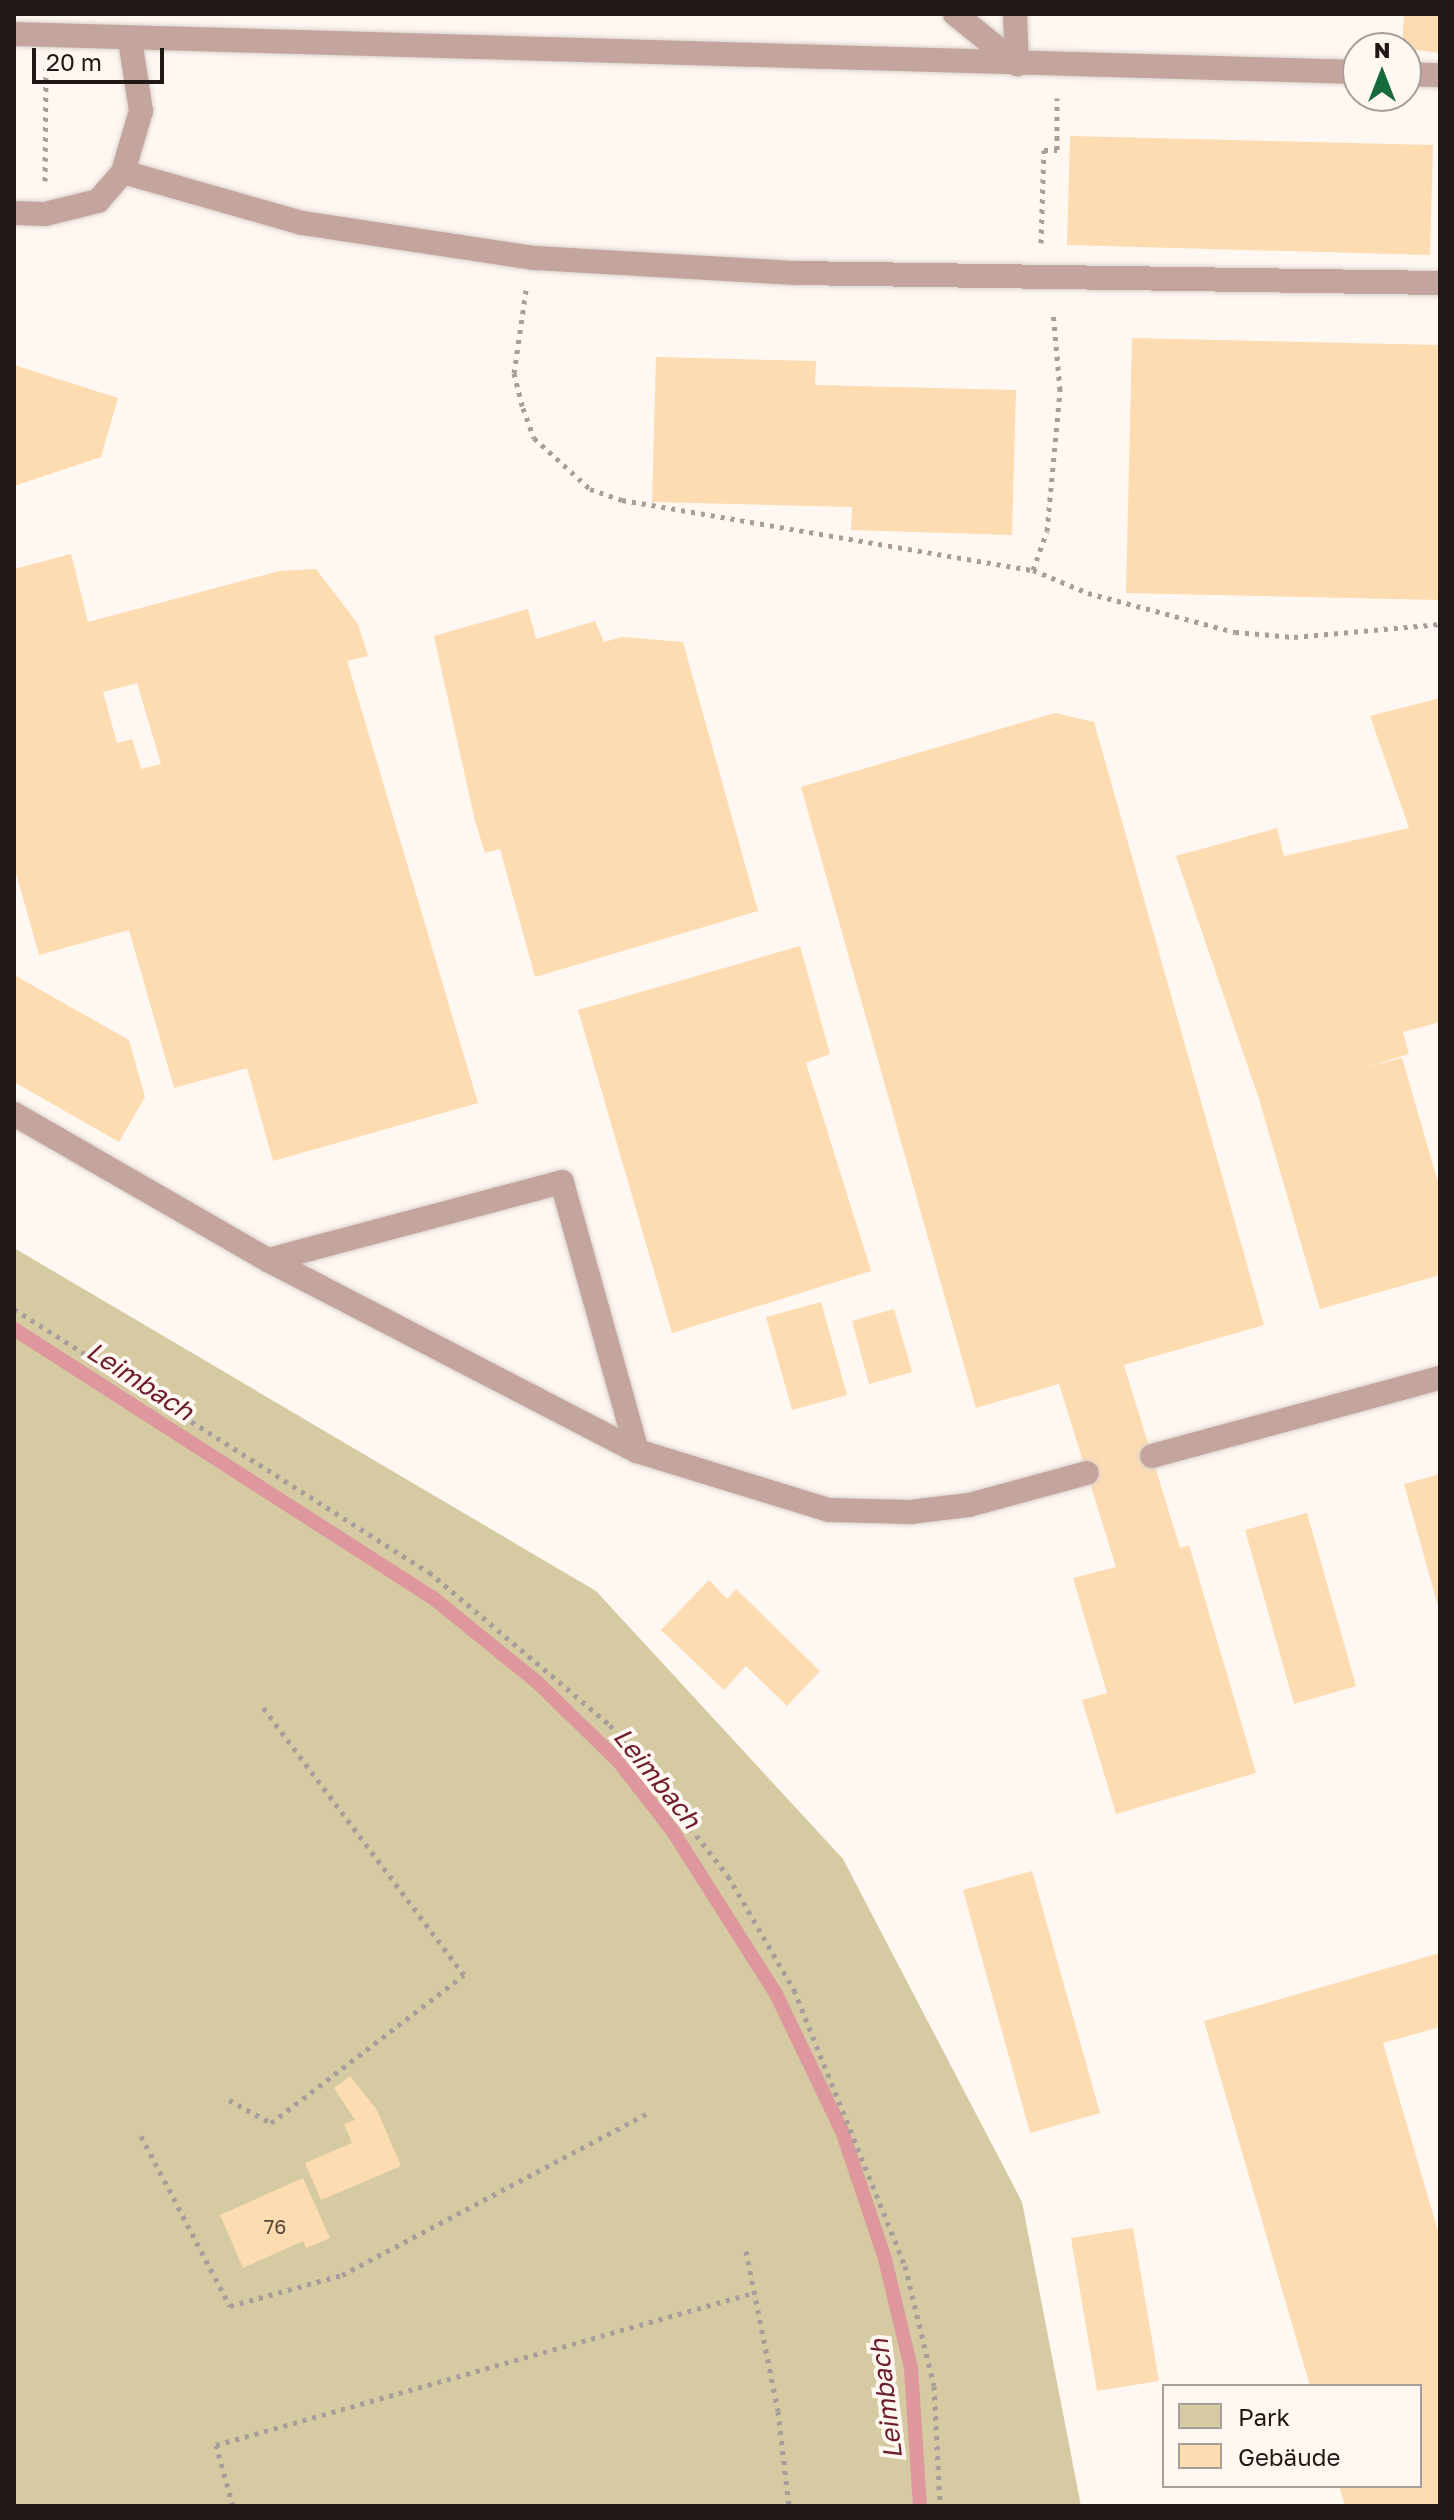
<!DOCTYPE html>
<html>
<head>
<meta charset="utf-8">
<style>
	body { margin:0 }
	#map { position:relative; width:1454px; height:2520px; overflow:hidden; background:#fff7f2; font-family:"Golos Text",sans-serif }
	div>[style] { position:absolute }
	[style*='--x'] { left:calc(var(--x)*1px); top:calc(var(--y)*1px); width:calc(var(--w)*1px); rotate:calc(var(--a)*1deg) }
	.green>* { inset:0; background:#d5caa2 }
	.stream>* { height:14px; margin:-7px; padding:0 7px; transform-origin:7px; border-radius:7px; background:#dd979d }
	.building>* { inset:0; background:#fedcb1 }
	.path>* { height:5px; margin-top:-2.5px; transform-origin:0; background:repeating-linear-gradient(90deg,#a69e9a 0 4px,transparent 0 10px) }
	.roads { filter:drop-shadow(0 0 2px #dbd3ce) drop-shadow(0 0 2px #dbd3ce) }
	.lane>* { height:24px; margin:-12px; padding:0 12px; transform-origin:12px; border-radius:12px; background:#c4a59e }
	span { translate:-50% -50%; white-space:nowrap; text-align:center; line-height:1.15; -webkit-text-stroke:8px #fff7f2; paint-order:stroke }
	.number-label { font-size:20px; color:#57493b }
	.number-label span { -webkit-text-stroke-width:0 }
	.water-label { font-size:26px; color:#6d1c2c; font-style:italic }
	.frame { position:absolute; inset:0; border:16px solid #1f1814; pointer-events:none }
	.legend { position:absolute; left:1162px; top:2384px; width:260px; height:104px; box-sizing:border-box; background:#fff7f2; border:2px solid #a59e99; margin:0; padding:10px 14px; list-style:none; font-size:24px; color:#1f1814 }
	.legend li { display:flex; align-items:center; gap:16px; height:40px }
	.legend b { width:40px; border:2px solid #a59e99 }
	.north { position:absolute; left:1342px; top:32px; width:80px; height:80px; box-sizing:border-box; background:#fff7f2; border:2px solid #a59e99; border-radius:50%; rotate:0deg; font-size:22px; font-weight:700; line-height:32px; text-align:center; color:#1f1814 }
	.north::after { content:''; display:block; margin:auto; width:28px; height:36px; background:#166b3d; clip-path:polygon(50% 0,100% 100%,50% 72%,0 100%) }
	.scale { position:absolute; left:32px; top:48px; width:132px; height:36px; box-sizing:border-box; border:4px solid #1f1814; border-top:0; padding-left:10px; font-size:24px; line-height:28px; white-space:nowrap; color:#1f1814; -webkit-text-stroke:6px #fff7f2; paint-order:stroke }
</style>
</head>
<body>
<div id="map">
	<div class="green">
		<div style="clip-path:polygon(14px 1248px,596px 1591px,843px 1859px,1022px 2202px,1081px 2506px,14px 2506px)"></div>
	</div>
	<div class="stream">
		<div style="--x:14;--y:1329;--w:497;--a:32.7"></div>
		<div style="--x:432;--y:1597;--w:135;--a:39"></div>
		<div style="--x:537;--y:1682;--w:115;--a:44.3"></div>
		<div style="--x:619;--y:1762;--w:86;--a:52.1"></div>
		<div style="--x:672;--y:1830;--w:194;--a:57.6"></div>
		<div style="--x:776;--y:1994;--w:152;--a:64.3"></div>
		<div style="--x:842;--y:2131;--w:135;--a:71.4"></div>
		<div style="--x:885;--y:2259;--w:112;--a:76.6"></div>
		<div style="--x:911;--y:2368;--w:138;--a:86.3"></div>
	</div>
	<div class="building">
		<div style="clip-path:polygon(1404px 14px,1440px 14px,1440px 53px,1402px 48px)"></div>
		<div style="clip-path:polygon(1070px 136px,1433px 145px,1430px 255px,1067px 245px)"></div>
		<div style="clip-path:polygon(1132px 338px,1440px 345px,1440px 600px,1126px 593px)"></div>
		<div style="clip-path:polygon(656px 357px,816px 361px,815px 385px,1016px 390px,1012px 535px,851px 530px,852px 507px,652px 502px)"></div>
		<div style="clip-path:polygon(14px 365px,118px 398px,101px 457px,14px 486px)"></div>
		<div style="clip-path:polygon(evenodd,71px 554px,88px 622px,279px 571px,316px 569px,358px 624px,368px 656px,347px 661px,478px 1103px,273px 1161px,247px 1068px,174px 1088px,129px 930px,39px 955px,14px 866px,14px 569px,71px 554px,137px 683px,161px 764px,141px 769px,132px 739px,117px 743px,103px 692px,137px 683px)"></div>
		<div style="clip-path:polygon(528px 609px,536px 639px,595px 621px,604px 642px,622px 637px,683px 642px,758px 911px,535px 977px,500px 849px,485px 853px,475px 821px,434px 636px)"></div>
		<div style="clip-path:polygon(1440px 698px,1440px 1022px,1403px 1032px,1409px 1054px,1364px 1068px,1402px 1058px,1440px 1189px,1440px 1275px,1320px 1309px,1259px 1099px,1176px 856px,1277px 828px,1284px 856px,1409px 828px,1370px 716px)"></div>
		<div style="clip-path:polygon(1055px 713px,1094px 722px,1264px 1325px,1124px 1365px,1180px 1548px,1189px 1545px,1256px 1773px,1116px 1814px,1082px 1700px,1107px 1693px,1073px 1578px,1116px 1567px,1059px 1384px,976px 1408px,801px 787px)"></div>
		<div style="clip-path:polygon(800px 946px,830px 1054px,806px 1063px,871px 1271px,672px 1333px,578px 1010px)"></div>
		<div style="clip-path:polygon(14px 975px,129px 1040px,145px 1097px,119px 1142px,14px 1082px)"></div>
		<div style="clip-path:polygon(821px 1302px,847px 1395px,792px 1410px,766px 1317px)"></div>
		<div style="clip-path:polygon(894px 1309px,912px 1372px,869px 1384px,852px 1321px)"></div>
		<div style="clip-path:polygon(1440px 1474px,1440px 1610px,1439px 1610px,1404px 1484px)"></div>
		<div style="clip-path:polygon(1307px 1513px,1356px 1686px,1294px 1704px,1245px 1530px)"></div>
		<div style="clip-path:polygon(709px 1580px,727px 1599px,736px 1589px,820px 1671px,787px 1706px,746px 1666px,724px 1690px,661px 1630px)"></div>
		<div style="clip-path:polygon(1032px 1871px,1100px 2113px,1030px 2133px,963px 1890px)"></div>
		<div style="clip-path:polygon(1440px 1953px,1440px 2027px,1383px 2043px,1440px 2238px,1440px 2506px,1345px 2506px,1339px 2486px,1420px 2486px,1420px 2386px,1310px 2386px,1204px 2021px)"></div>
		<div style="clip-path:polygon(350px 2076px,377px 2110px,401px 2166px,321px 2200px,305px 2163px,352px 2143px,344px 2124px,355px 2120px,334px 2088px)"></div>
		<div style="clip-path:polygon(303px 2178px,330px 2238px,306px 2248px,303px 2241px,243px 2268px,220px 2215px)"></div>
		<div style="clip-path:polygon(1133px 2228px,1159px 2381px,1097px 2391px,1071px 2238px)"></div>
	</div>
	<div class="path">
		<div style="--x:45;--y:181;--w:114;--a:-89.5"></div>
		<div style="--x:1041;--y:243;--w:93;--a:-88.2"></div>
		<div style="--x:1044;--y:150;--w:13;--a:0"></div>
		<div style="--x:1057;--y:150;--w:52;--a:-90"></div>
		<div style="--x:526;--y:290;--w:84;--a:98.2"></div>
		<div style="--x:514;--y:373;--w:36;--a:76"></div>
		<div style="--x:523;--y:408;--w:32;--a:70"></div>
		<div style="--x:534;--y:438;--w:76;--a:42.3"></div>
		<div style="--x:590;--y:489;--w:34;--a:19"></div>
		<div style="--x:622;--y:500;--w:417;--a:9.7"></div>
		<div style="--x:1033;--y:570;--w:41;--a:-70.3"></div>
		<div style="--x:1047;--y:531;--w:142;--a:-84.7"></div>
		<div style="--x:1060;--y:390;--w:79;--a:-95.1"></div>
		<div style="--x:1033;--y:570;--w:60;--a:22.7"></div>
		<div style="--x:1088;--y:593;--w:152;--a:14.9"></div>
		<div style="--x:1235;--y:632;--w:59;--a:4.8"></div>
		<div style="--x:1294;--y:637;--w:147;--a:-5.1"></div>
		<div style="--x:14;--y:1309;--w:491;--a:32.4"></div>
		<div style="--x:429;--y:1572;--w:237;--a:40.2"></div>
		<div style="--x:610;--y:1725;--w:192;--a:52"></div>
		<div style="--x:728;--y:1876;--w:132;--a:59.9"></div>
		<div style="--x:794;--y:1990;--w:297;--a:68.1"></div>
		<div style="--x:905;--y:2266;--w:123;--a:76.4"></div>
		<div style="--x:934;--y:2386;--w:120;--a:87.1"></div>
		<div style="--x:229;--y:2100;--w:48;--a:28.7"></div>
		<div style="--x:271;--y:2123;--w:243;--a:-37.5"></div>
		<div style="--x:464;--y:1975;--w:338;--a:-126.9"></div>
		<div style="--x:141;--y:2136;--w:192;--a:62.4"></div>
		<div style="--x:230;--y:2306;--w:116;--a:-15.5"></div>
		<div style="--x:342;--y:2275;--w:348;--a:-27.9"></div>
		<div style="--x:746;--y:2251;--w:163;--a:78.7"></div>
		<div style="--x:778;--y:2411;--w:96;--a:83.4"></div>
		<div style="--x:233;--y:2506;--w:63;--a:-105.6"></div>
		<div style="--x:216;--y:2445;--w:561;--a:-15.82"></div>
	</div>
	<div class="roads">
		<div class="lane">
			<div style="--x:955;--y:14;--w:80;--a:38.9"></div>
			<div style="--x:1015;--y:14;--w:50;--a:87.7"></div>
			<div style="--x:14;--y:34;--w:1345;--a:1.62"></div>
			<div style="--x:1406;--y:74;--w:34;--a:2"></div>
			<div style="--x:123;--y:172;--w:186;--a:15.9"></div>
			<div style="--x:302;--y:223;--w:235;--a:8.6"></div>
			<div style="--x:534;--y:258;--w:262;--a:3.3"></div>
			<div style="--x:796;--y:273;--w:644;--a:0.89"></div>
			<div style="--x:14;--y:213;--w:31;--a:2"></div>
			<div style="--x:45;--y:214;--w:55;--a:-13.8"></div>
			<div style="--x:98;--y:201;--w:38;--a:-49"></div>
			<div style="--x:123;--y:172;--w:64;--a:-73.6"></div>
			<div style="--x:141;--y:111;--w:72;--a:-98.8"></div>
			<div style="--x:14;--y:1114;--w:293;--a:29.9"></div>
			<div style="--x:637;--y:1451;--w:279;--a:-105.6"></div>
			<div style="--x:562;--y:1182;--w:304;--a:165.1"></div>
			<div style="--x:268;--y:1260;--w:416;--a:27.4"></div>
			<div style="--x:637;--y:1451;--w:201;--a:17.1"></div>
			<div style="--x:829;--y:1510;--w:81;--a:1.4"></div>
			<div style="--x:910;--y:1512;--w:59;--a:-6.8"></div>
			<div style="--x:969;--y:1505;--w:122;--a:-15.2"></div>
			<div style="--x:1152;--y:1456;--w:298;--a:-15.2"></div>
		</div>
	</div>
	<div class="number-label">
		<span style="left:275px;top:2226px">76</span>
	</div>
	<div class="water-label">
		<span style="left:140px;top:1381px;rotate:33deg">Leimbach</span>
		<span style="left:657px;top:1778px;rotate:51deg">Leimbach</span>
		<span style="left:886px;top:2399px;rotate:-97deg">Leimbach</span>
	</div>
	<div class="frame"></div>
	<ul class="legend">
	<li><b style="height:22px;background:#d5caa2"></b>Park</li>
	<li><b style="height:22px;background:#fedcb1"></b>Gebäude</li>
	</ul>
	<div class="north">N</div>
	<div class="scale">20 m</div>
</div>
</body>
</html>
